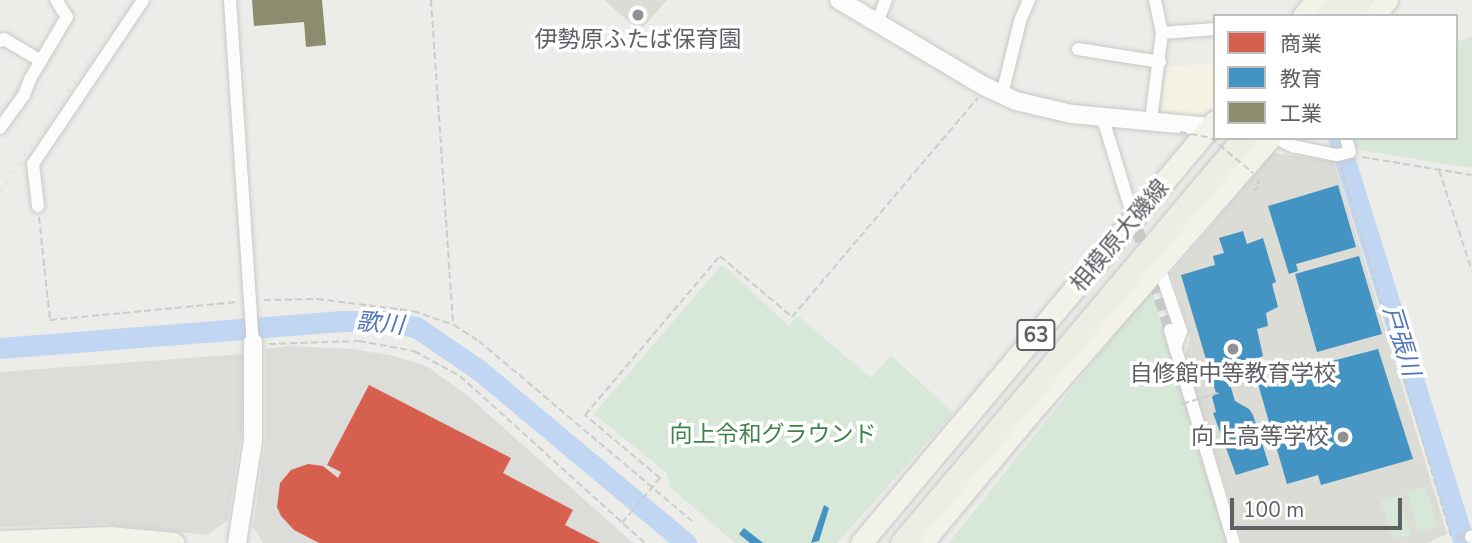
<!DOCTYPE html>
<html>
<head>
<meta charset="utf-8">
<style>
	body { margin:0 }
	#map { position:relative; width:1472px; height:543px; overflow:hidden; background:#ecece8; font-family:"Nunito Sans","Noto Sans JP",sans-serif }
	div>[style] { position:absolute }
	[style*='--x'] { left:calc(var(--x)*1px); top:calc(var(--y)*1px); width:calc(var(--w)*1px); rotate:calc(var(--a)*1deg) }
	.commercial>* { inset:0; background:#f4f3e3 }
	.industrial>* { inset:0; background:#dcdcd8 }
	.education>* { inset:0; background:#dcdcd7 }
	.green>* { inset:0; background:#d7e7d8 }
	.shops>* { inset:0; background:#d6604d }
	.schools>* { inset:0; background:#4393c3 }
	.industry>* { inset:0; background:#8c8c6e }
	.river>* { height:21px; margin:-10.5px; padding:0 10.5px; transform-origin:10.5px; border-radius:10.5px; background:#c1d6f2 }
	.street-tunnel>* { height:12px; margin-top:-6px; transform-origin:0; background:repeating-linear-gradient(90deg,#c8c9c7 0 12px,transparent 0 18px) }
	.path>* { height:2px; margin-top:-1px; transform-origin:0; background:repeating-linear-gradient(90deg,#c9cdcb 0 7px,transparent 0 10.5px) }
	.roads { filter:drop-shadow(0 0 2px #c8c8c8) drop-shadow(0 0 2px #c8c8c8) }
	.street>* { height:12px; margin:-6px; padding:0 6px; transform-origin:6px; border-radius:6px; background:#fcfcfc }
	.secondary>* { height:18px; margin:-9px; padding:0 9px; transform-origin:9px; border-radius:9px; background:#fcfcfc }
	.primary>* { height:21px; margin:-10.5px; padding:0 10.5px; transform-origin:10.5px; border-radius:10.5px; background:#f2f2e9 }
	.highway>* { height:23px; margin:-11.5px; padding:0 11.5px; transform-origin:11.5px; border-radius:11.5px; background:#eeede3 }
	.rail>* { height:3.5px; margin-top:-1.75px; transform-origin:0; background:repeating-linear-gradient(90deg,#e3e3e2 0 2px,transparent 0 11px) }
	.path-bridge>* { height:2px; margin-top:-1px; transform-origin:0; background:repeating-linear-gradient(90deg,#c9cdcb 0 7px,transparent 0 10.5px) }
	.dots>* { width:19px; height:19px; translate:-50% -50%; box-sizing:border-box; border:4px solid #fff; border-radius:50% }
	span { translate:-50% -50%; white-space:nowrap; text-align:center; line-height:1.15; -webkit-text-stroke:7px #fff; paint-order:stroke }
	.shield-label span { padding:2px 5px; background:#fff; border:2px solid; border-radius:5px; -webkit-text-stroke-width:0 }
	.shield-label { font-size:21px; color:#5e6065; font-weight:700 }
	.poi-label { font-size:23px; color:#5e6065 }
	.right { translate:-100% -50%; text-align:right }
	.street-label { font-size:23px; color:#5e6065 }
	.park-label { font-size:23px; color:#3f834b }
	.water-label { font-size:24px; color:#5276b8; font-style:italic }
	.legend { position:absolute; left:1213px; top:14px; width:245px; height:126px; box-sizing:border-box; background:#fff; border:2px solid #bfbfc1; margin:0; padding:9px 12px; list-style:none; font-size:21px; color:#5e6065 }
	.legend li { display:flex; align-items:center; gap:14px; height:35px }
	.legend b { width:35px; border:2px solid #bfbfc1 }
	.scale { position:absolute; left:1230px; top:498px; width:172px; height:32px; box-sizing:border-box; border:4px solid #5e6065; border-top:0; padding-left:9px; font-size:21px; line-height:24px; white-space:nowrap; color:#5e6065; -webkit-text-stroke:5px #fff; paint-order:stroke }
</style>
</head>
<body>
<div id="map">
	<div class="commercial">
		<div style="clip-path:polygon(1215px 63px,1215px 105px,1205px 117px,1161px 113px,1167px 67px)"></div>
	</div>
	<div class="industrial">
		<div style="clip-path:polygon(287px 346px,352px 349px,394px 356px,428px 367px,469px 397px,633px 543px,263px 543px,253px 527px,266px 438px,266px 349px)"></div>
		<div style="clip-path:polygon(243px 354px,242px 431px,228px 520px,207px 535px,105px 524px,0 527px,0 372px)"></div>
	</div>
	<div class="education">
		<div style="clip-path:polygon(604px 0,667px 0,640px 31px)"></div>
		<div style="clip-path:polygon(1273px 153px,1334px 161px,1447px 534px,1427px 543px,1243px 543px,1185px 357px,1190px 337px,1171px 273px)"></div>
	</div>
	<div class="green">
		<div style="clip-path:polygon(1472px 37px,1472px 168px,1361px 150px,1356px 145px,1353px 138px,1456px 138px,1456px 42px)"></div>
		<div style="clip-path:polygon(720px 267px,725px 267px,789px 326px,798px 316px,871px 378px,891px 355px,953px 413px,837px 543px,735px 543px,670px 487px,667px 473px,594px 414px)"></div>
		<div style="clip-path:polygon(1151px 289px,1230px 543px,949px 543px)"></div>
		<div style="clip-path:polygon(1425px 487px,1438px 526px,1419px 532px,1407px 493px)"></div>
		<div style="clip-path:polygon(1399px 496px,1411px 535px,1393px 540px,1381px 501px)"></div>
	</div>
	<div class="shops">
		<div style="clip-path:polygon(369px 385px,511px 458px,503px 473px,573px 510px,565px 525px,600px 543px,319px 543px,294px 530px,281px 516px,277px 507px,280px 483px,291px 470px,308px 464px,323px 466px,338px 478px,341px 472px,327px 465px)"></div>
	</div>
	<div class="schools">
		<div style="clip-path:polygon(1338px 185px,1356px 247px,1296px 264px,1298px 271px,1289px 274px,1268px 206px)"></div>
		<div style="clip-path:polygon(1243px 231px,1247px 244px,1263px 238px,1276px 282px,1272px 284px,1278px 307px,1266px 313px,1268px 326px,1257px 329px,1263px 356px,1226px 371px,1235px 401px,1249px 409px,1253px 415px,1269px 465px,1236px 475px,1213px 413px,1216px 412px,1212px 397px,1216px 393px,1181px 275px,1215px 265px,1213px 256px,1224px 253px,1219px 238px)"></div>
		<div style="clip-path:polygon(1359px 256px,1382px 334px,1317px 352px,1295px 274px)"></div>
		<div style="clip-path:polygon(1378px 349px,1413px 459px,1321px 485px,1318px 475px,1287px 484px,1258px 384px,1287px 376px,1286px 373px)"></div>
		<div style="clip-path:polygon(824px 505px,829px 508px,819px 541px,811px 543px)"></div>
		<div style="clip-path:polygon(744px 528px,763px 543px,750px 543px,739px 534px)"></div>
	</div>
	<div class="industry">
		<div style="clip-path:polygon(252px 0,322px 0,326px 45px,306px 47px,304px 22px,254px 26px)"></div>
	</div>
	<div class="river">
		<div style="--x:1338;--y:138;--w:424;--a:72.7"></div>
		<div style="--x:0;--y:348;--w:343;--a:-4.5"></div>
		<div style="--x:342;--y:321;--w:47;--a:0"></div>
		<div style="--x:389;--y:321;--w:28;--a:13"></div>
		<div style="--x:416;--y:327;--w:76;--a:34.3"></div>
		<div style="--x:479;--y:370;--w:270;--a:39.9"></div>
	</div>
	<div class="street-tunnel">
		<div style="--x:1132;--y:213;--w:123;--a:72"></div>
	</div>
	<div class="path">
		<div style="--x:431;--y:0;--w:325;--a:86.1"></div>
		<div style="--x:1362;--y:157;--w:111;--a:9.3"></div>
		<div style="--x:1341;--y:167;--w:388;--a:73.4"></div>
		<div style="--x:1439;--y:170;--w:106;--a:71.9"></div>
		<div style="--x:1254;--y:191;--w:9;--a:-54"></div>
		<div style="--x:1259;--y:184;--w:5;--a:-112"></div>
		<div style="--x:39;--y:217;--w:104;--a:83.9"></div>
		<div style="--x:50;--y:320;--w:188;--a:-5.5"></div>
		<div style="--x:264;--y:300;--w:53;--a:-1.1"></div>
		<div style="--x:317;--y:299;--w:97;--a:7.1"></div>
		<div style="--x:413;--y:311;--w:43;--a:18.9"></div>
		<div style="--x:454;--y:325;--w:30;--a:33"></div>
		<div style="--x:479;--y:341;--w:279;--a:40.2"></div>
		<div style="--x:269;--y:344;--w:90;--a:-1.9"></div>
		<div style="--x:359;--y:341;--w:56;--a:10.3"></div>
		<div style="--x:414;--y:351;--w:52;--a:28.5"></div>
		<div style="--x:460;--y:376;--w:248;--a:42.1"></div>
		<div style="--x:622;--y:523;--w:59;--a:-49.8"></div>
		<div style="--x:660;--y:478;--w:98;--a:-140"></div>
		<div style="--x:585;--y:415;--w:209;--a:-49.7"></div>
		<div style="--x:720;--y:256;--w:94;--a:40.3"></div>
		<div style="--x:792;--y:317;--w:287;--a:-49.7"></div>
		<div style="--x:1457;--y:534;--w:9;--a:72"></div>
	</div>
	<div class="roads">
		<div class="street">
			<div style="--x:230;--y:0;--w:343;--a:86.2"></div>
			<div style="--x:877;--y:23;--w:25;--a:-69"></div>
			<div style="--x:1162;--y:33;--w:53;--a:-4.3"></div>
			<div style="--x:0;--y:41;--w:4;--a:-27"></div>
			<div style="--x:4;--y:39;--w:43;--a:30.7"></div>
			<div style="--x:1078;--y:49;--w:83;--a:9"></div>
			<div style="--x:1002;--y:94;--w:75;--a:-76.1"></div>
			<div style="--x:1020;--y:21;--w:23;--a:-67"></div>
			<div style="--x:1102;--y:116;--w:92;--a:72.9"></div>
			<div style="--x:1151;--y:120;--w:88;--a:-82.8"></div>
			<div style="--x:1162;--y:33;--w:34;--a:-102"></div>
			<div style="--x:0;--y:128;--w:41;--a:-54"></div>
			<div style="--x:24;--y:95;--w:17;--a:-69"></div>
			<div style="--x:30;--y:79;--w:72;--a:-59.2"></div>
			<div style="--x:67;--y:17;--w:20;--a:-123"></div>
			<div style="--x:1276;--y:138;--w:18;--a:27"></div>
			<div style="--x:1292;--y:146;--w:46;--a:11.3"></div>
			<div style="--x:1337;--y:155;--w:13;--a:-13"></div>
			<div style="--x:1350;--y:152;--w:15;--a:-106"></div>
			<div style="--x:38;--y:206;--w:42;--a:-96.8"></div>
			<div style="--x:33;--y:164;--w:197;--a:-56.1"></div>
			<div style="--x:1159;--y:267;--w:68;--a:71"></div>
			<div style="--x:1181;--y:331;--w:18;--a:109"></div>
			<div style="--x:1170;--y:330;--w:222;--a:73.3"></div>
			<div style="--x:1471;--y:537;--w:1;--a:-45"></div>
		</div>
		<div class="secondary">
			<div style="--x:839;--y:0;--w:169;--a:30.7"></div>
			<div style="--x:984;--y:86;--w:35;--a:25"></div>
			<div style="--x:1016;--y:101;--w:57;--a:13.1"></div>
			<div style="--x:1072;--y:114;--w:139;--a:5.4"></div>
			<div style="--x:237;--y:543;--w:103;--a:-81.1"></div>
			<div style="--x:253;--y:441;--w:99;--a:-90"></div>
		</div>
		<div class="primary">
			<div style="--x:1303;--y:16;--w:21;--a:-51"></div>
			<div style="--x:1374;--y:16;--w:21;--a:-51"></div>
			<div style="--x:0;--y:541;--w:110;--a:-2.1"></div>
			<div style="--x:110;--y:537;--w:64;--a:5.4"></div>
			<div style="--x:861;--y:543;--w:551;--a:-50.01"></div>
			<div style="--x:922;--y:543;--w:181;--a:-50.2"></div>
			<div style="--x:1038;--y:404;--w:353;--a:-48.9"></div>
		</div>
		<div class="highway">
			<div style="--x:1328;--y:16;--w:21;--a:-51"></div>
			<div style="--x:1348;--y:16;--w:21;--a:-51"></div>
			<div style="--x:902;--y:543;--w:530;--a:-49.82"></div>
		</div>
	</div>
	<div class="rail">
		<div style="--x:0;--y:192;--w:232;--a:-55.9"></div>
	</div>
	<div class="path-bridge">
		<div style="--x:1180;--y:132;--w:32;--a:11"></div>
		<div style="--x:1211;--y:138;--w:55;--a:39.8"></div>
		<div style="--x:1182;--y:404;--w:38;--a:-17"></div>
	</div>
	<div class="dots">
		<div style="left:638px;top:15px;background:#909193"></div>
		<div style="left:1233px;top:349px;background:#909193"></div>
		<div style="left:1343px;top:437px;background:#909193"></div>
	</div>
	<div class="shield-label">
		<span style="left:1036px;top:335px">63</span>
	</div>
	<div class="poi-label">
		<span style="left:638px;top:40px">伊勢原ふたば保育園</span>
		<span style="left:1233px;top:374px">自修館中等教育学校</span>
		<span class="right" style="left:1329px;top:437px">向上高等学校</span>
	</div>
	<div class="street-label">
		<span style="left:1120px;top:236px;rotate:-50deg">相模原大磯線</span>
	</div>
	<div class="park-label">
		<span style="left:773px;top:435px">向上令和グラウンド</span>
	</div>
	<div class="water-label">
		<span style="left:380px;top:324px;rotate:5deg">歌川</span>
		<span style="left:1401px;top:341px;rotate:73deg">戸張川</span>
	</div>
	<ul class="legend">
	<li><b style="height:19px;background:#d6604d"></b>商業</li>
	<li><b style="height:19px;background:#4393c3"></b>教育</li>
	<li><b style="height:19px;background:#8c8c6e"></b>工業</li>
	</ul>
	<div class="scale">100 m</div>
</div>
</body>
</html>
